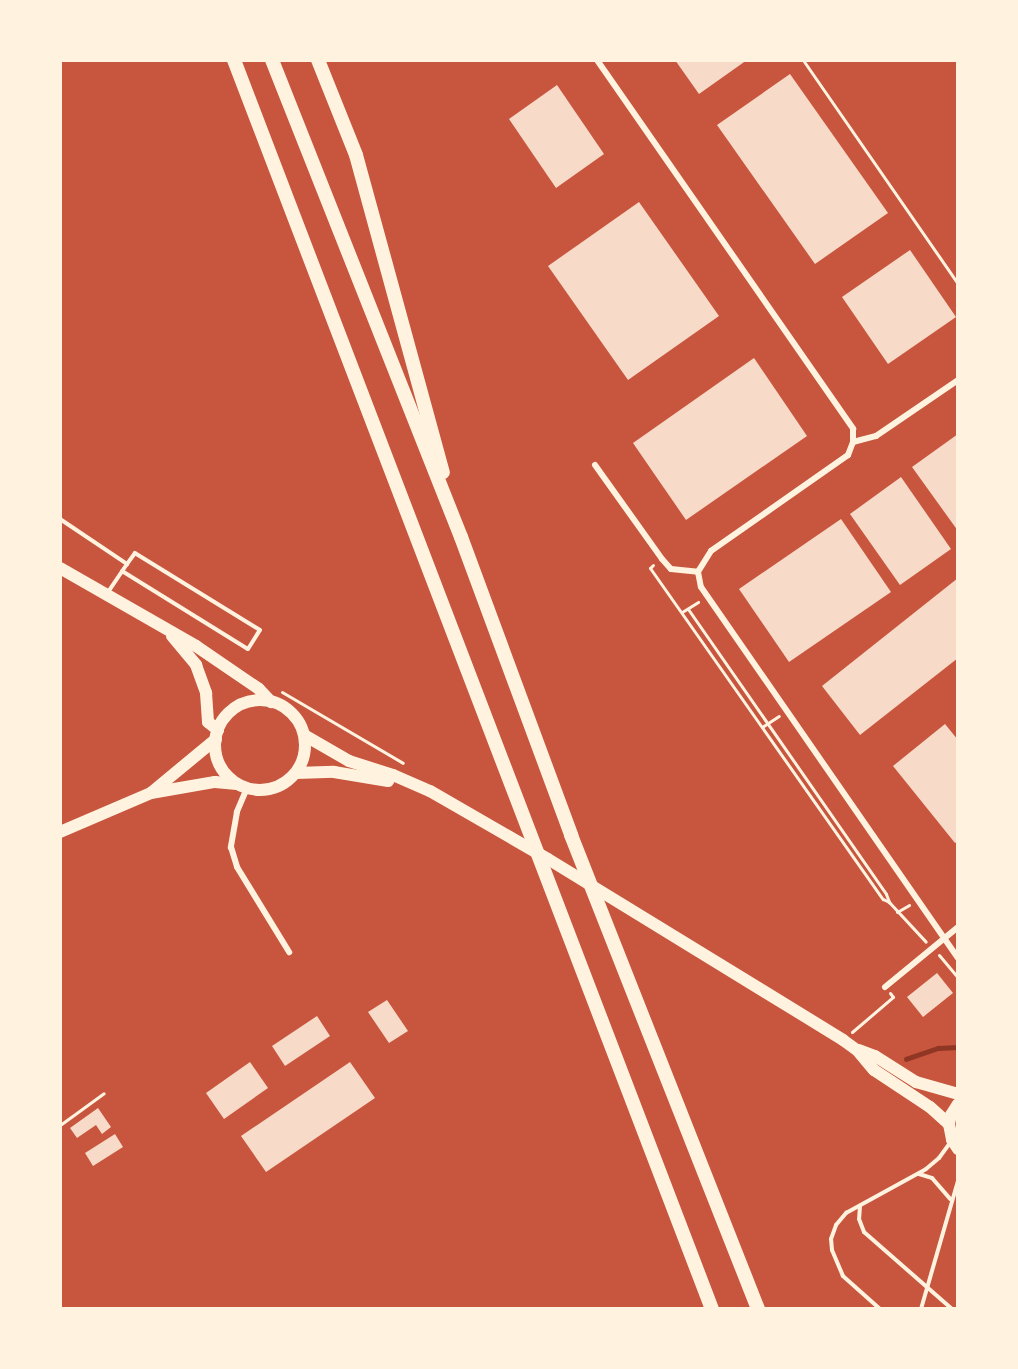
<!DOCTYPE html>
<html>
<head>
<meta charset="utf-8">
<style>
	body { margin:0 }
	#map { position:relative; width:1018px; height:1369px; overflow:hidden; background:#c8553d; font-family:"Fira Sans Condensed",sans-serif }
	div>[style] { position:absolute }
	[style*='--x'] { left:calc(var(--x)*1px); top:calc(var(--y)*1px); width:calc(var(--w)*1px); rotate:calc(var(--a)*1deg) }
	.stream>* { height:4.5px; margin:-2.25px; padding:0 2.25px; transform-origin:2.25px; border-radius:2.25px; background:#8f3625 }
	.building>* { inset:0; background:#f7dbc8 }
	.path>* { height:3px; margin:-1.5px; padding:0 1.5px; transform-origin:1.5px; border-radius:1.5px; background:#fff3e0 }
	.service>* { height:4px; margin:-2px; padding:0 2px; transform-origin:2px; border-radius:2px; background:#fff3e0 }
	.minor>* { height:6px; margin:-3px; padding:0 3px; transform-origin:3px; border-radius:3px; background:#fff3e0 }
	.primary>* { height:12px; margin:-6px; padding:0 6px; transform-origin:6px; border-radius:6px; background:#fff3e0 }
	.primary>.ring { margin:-6px; padding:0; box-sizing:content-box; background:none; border:12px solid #fff3e0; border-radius:50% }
	.motorway>* { height:14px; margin:-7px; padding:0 7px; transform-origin:7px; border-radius:7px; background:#fff3e0 }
	span { translate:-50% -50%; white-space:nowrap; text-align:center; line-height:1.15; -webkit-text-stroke:4.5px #fff3e0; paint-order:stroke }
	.frame { position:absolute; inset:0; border:62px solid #fff3e0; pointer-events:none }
</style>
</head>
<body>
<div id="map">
	<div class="stream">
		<div style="--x:906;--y:1059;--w:34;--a:-19"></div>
		<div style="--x:938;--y:1048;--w:20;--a:-3"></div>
	</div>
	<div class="building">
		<div style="clip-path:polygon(675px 60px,747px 60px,699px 94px)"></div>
		<div style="clip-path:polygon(790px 74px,888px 213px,815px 264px,717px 125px)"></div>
		<div style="clip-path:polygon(557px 85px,604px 154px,556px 188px,509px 119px)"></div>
		<div style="clip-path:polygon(639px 202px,719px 316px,628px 380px,548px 266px)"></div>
		<div style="clip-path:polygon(910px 250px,956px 317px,888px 364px,842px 297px)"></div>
		<div style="clip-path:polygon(754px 358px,807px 436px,686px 520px,633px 443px)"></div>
		<div style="clip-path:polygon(958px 434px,958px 531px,912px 467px)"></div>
		<div style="clip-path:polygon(901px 477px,951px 549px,900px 585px,850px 514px)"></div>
		<div style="clip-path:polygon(841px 519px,891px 592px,789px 662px,739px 589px)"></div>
		<div style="clip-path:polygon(958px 578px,958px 658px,860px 735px,822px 686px)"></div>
		<div style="clip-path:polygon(945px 724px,958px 740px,958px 841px,955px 843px,893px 766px)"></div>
		<div style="clip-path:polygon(937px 973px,953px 993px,923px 1017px,907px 997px)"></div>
		<div style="clip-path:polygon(387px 1000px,408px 1031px,389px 1043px,368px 1012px)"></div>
		<div style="clip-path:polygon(317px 1016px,330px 1036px,285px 1066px,272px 1046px)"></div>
		<div style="clip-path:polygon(250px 1062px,268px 1088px,224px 1119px,206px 1093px)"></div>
		<div style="clip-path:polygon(350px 1062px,375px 1098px,266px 1172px,241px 1136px)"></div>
		<div style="clip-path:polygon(98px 1108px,111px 1127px,102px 1134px,96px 1125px,77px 1138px,70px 1128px)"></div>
		<div style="clip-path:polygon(115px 1134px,123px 1147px,93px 1166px,85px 1153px)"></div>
	</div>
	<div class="path">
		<div style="--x:803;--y:60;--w:272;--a:55.3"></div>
		<div style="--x:653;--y:565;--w:4;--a:135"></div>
		<div style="--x:650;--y:568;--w:405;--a:54.9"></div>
		<div style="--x:883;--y:899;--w:7;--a:27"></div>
		<div style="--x:889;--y:902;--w:54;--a:47.2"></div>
		<div style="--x:688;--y:609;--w:347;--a:55.2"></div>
		<div style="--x:886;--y:894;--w:9;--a:69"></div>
		<div style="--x:682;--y:612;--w:19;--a:-32"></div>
		<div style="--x:282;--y:692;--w:140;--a:30.4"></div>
		<div style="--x:762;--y:727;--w:20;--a:-33"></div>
		<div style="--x:897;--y:912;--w:14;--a:-30"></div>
		<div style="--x:939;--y:955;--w:30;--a:50"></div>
		<div style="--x:852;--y:1032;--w:54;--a:-40.5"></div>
		<div style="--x:893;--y:997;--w:5;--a:-127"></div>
		<div style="--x:60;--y:1125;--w:54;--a:-36"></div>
		<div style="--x:958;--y:1274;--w:14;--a:90"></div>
	</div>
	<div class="service">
		<div style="--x:60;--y:519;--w:81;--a:33.9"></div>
		<div style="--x:127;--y:564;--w:34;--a:124"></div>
		<div style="--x:122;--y:571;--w:148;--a:31.8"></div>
		<div style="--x:248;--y:649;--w:22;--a:-58"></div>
		<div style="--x:260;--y:630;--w:147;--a:-148.4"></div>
		<div style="--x:135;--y:553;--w:14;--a:126"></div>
		<div style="--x:919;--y:1174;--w:14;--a:17"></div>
		<div style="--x:932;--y:1178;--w:28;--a:49"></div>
		<div style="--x:860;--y:1206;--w:13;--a:94"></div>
		<div style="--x:859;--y:1219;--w:14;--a:69"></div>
		<div style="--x:864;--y:1232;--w:117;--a:41.2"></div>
		<div style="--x:880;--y:1309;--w:50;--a:-138.3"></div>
		<div style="--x:843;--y:1276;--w:28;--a:-113"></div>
		<div style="--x:832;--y:1250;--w:11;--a:-95"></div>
		<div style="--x:831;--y:1239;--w:15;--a:-70"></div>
		<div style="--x:836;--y:1225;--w:16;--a:-50"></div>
		<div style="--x:846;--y:1213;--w:91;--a:-28.8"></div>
		<div style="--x:926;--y:1169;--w:17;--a:-40"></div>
		<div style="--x:939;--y:1158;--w:19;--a:-54"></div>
		<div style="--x:921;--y:1309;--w:133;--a:-73.9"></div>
	</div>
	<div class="minor">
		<div style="--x:597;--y:60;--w:449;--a:55.2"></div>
		<div style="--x:853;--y:429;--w:13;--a:90"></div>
		<div style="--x:853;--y:442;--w:14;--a:111"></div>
		<div style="--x:848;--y:455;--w:167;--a:145"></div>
		<div style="--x:711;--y:551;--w:25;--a:122"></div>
		<div style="--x:698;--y:572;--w:15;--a:79"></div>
		<div style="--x:701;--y:587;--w:451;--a:55.3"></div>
		<div style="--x:853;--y:442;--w:24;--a:-15"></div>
		<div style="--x:876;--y:436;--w:99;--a:-34.3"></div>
		<div style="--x:595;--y:465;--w:115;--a:54.5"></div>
		<div style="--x:662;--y:559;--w:13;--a:48"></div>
		<div style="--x:671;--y:569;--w:27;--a:6"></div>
		<div style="--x:247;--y:788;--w:26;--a:113"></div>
		<div style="--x:237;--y:812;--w:36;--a:100"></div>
		<div style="--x:231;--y:847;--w:21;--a:73"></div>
		<div style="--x:237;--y:867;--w:100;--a:58.5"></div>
		<div style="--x:885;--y:987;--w:94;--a:-39.4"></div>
	</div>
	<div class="primary">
		<div style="--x:60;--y:568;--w:157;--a:29.8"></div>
		<div style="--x:196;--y:646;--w:76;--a:34.3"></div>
		<div style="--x:259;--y:689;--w:18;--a:47"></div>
		<div style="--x:172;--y:636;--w:38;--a:50"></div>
		<div style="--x:196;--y:665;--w:30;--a:70"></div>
		<div style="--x:206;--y:693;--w:29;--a:86"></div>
		<div style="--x:208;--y:722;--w:13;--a:39"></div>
		<div class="ring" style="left:215px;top:700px;width:78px;height:78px"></div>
		<div style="--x:304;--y:735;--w:52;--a:30"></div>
		<div style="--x:349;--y:761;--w:46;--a:17.7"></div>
		<div style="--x:393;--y:775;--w:40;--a:23.4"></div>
		<div style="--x:430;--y:791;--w:136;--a:30"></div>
		<div style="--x:548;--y:859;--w:346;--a:31.5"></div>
		<div style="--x:843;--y:1040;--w:17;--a:36"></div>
		<div style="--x:857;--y:1050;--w:26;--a:50"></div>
		<div style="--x:874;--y:1070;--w:67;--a:33.5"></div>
		<div style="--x:930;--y:1107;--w:25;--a:42"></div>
		<div style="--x:296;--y:773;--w:38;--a:-2"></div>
		<div style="--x:334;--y:772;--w:55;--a:9.5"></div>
		<div style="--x:152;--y:792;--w:83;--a:-39.6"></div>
		<div style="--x:60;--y:832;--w:99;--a:-23.2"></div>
		<div style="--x:151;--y:793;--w:65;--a:-9.8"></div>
		<div style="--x:215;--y:782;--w:22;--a:5"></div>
		<div style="--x:859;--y:1050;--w:17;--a:21"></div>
		<div style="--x:875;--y:1056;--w:49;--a:32.4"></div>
		<div style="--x:916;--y:1082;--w:44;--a:15.9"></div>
		<div style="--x:958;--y:1104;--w:13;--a:122"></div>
		<div style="--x:951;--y:1115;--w:9;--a:103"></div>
		<div style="--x:949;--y:1124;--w:16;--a:79"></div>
		<div style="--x:952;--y:1140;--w:11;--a:56"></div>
	</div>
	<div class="motorway">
		<div style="--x:234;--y:60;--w:1337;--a:69.06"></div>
		<div style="--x:272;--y:60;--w:513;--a:68.39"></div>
		<div style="--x:461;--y:537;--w:318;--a:69.7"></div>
		<div style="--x:571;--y:835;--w:510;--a:68.47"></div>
		<div style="--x:318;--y:60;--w:102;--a:68.2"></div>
		<div style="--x:356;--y:155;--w:329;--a:74.7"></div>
	</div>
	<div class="frame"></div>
</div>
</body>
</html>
